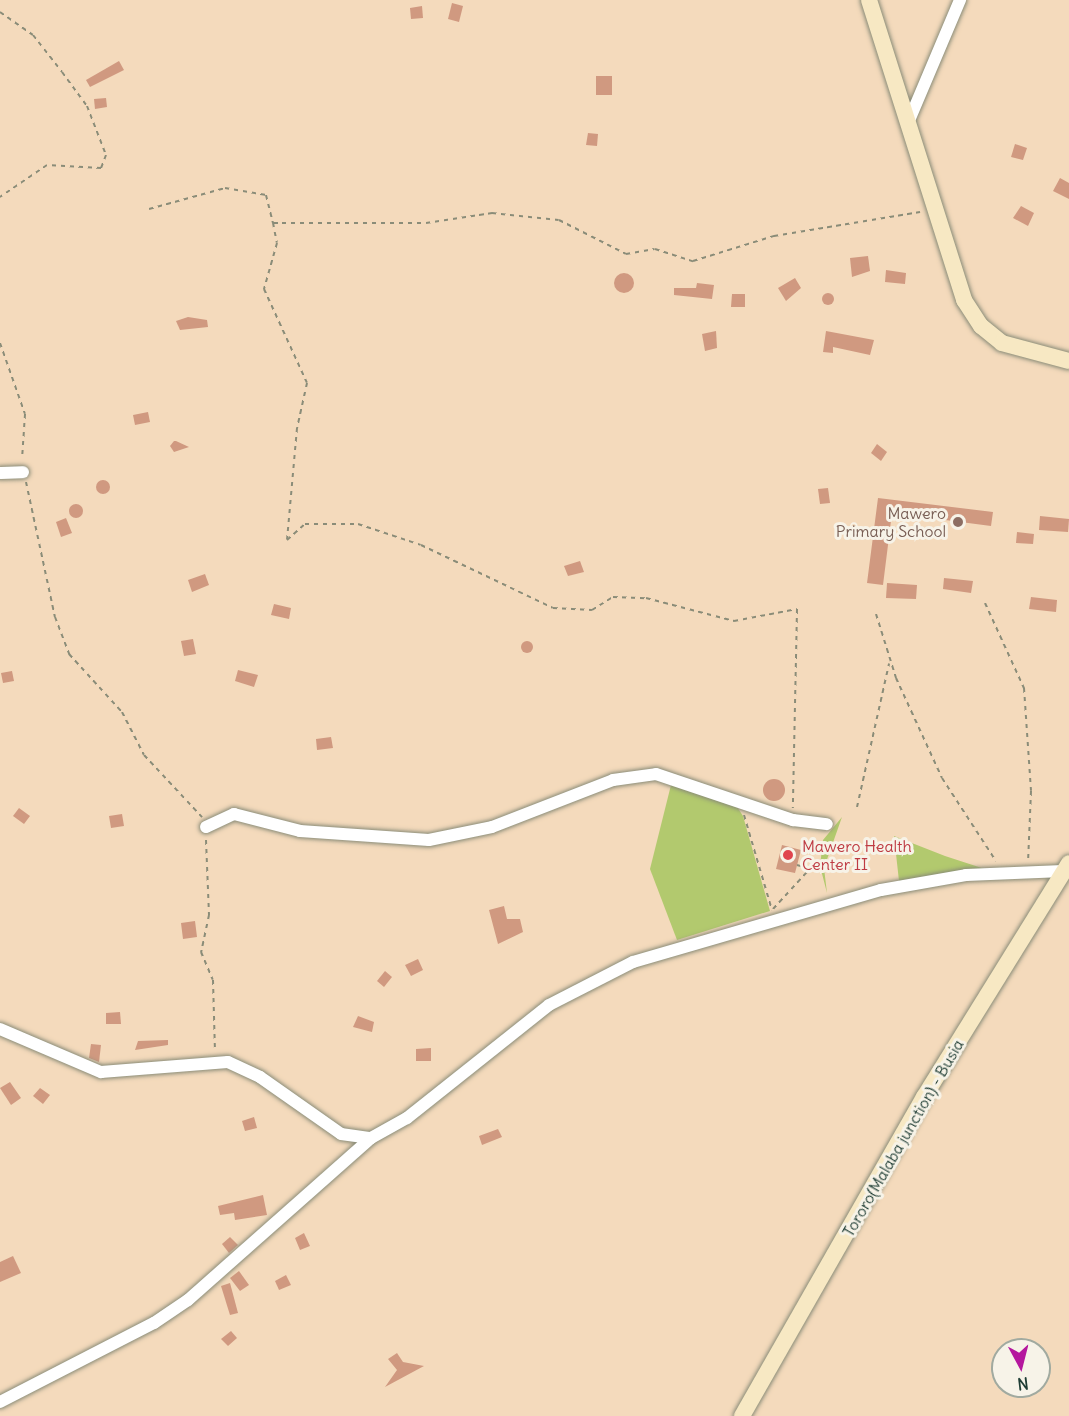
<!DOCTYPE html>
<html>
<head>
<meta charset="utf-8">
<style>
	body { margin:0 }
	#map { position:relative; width:1069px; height:1416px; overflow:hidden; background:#f4dabc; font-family:Delius,sans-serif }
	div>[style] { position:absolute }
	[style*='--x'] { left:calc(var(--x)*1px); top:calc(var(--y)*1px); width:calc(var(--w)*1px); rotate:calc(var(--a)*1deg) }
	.green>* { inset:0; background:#b2c96e }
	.building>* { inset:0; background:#d09980 }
	.round { border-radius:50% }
	.path>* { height:2px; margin-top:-1px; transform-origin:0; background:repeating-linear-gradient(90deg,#8a8c78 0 4.5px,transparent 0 9px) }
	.roads { filter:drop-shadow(0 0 2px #8a8c78) drop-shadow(0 0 2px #8a8c78) }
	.street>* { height:12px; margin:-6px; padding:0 6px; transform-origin:6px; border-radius:6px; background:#fff }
	.secondary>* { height:16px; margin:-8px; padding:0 8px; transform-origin:8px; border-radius:8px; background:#f7e8c3 }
	.dots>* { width:16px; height:16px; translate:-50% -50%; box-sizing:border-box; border:3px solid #f7f3e8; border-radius:50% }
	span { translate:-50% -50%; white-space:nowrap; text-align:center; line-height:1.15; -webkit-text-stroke:6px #f7f3e8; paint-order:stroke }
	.education-label { font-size:16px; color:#785e54 }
	.right { translate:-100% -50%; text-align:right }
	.health-label { font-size:16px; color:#be3a42 }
	.left { translate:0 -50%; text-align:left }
	.street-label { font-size:16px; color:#1f3d34 }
	.north { position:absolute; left:991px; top:1338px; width:60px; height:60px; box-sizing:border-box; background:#f7f3e8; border:2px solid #a1aaa0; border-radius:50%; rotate:173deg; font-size:16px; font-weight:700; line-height:24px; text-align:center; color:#1f3d34 }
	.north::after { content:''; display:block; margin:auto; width:21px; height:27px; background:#b5179e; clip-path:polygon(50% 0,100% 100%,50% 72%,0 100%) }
</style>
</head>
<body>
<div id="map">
	<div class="green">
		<div style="clip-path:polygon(672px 781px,732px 799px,743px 816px,770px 911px,677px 940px,650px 869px)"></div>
		<div style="clip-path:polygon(842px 817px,824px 868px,827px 893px,820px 866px,823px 840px)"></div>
		<div style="clip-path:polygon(894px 836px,945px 856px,988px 870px,899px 881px)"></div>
	</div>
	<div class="building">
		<div style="clip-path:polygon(452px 3px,463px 6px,459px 22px,448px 19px)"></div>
		<div style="clip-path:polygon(422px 6px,423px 18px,411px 19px,410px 8px)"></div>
		<div style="clip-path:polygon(119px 61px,124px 70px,90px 87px,86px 80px)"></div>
		<div style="clip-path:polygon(596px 76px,612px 76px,612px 95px,596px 95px)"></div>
		<div style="clip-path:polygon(106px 98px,107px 107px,95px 109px,94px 99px)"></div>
		<div style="clip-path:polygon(588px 133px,598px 134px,597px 146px,586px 145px)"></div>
		<div style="clip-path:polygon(1015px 144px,1027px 148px,1023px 160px,1011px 157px)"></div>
		<div style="clip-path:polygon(1060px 178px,1069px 183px,1069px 199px,1053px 191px)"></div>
		<div style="clip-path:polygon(1021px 206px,1034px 213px,1028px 226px,1013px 218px)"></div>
		<div style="clip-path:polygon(868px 256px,870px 271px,852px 277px,850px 258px)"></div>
		<div style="clip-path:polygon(886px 270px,906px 273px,905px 284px,885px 282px)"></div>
		<div class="round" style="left:614px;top:273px;width:20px;height:20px"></div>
		<div style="clip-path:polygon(795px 278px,801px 288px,786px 301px,778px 288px)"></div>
		<div style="clip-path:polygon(697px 283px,714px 285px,712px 299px,674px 295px,674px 288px,696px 288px)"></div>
		<div class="round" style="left:822px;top:293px;width:12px;height:12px"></div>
		<div style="clip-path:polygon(732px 294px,745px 294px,745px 307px,731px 307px)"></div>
		<div style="clip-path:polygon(188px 317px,207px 320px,208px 327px,180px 330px,176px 321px)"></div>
		<div style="clip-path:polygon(716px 331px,717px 348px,705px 351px,702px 334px)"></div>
		<div style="clip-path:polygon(826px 331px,874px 340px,870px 355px,833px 347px,833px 353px,823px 352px)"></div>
		<div style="clip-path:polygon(148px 412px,150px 422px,135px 425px,133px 415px)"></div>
		<div style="clip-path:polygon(174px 441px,176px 441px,189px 447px,174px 452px,170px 446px)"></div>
		<div style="clip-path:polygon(877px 444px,887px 452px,881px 461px,871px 453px)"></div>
		<div class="round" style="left:96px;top:480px;width:14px;height:14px"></div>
		<div style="clip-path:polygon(828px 488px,830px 503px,820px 504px,818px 489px)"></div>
		<div style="clip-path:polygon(878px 498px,993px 512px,991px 526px,892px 513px,883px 585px,867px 583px)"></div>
		<div class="round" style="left:69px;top:504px;width:14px;height:14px"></div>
		<div style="clip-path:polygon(1040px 516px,1069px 519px,1068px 532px,1039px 530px)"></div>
		<div style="clip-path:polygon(66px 518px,72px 533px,61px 537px,56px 522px)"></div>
		<div style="clip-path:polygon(1017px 532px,1034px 534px,1033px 544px,1016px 543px)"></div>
		<div style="clip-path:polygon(580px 561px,584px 572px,568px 576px,564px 566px)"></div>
		<div style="clip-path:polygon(205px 574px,209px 585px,192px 592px,188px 580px)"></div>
		<div style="clip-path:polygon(944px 578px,973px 581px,971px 593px,943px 589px)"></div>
		<div style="clip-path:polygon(887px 583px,917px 585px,916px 599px,886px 598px)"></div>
		<div style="clip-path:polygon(1031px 597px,1057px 600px,1056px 612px,1029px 609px)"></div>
		<div style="clip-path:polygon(274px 604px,291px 608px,289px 619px,271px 615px)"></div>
		<div style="clip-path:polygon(193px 639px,196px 654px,184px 656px,181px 641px)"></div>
		<div class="round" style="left:521px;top:641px;width:12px;height:12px"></div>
		<div style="clip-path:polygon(238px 670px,258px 675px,254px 687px,235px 681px)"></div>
		<div style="clip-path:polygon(12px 671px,14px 681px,3px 683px,1px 673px)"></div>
		<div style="clip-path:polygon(331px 737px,333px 748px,317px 750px,316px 739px)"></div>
		<div class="round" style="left:763px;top:779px;width:22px;height:22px"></div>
		<div style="clip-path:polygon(19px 808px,30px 816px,24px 824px,13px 816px)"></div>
		<div style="clip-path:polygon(122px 814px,124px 826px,111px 828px,109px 816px)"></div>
		<div style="clip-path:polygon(782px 845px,801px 850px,795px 873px,776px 869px)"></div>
		<div style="clip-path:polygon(504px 906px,507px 919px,520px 919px,523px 932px,498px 944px,489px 910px)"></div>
		<div style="clip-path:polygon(195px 921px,197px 937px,183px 939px,181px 923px)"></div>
		<div style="clip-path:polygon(418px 959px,423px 970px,411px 976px,405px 965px)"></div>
		<div style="clip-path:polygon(385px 971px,392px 977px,384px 987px,377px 981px)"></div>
		<div style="clip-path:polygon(120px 1012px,121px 1024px,106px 1024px,106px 1013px)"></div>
		<div style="clip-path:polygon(358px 1016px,374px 1022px,372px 1032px,353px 1027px)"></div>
		<div style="clip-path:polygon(168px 1040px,168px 1045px,135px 1050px,138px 1041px)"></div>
		<div style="clip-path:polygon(91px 1044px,101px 1045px,99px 1062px,89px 1058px)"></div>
		<div style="clip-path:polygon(431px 1048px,431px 1061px,416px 1061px,416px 1049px)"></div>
		<div style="clip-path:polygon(10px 1082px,21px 1098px,11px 1105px,0 1088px)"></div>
		<div style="clip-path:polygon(40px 1088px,50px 1095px,43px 1104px,33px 1096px)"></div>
		<div style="clip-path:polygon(254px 1117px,257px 1128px,245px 1131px,242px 1121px)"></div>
		<div style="clip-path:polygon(498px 1129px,502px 1137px,482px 1145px,479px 1136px)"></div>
		<div style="clip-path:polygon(263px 1195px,267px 1215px,235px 1220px,234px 1213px,220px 1215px,218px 1206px)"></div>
		<div style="clip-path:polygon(304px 1233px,310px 1246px,300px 1250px,295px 1238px)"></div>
		<div style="clip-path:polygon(230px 1237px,238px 1245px,229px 1253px,222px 1244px)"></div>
		<div style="clip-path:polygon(13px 1256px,21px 1273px,0 1282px,0 1262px)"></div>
		<div style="clip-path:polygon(239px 1271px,249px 1285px,240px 1291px,230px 1278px)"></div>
		<div style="clip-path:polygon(286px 1275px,291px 1285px,279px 1290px,275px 1281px)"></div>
		<div style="clip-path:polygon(230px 1283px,238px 1313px,230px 1315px,221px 1286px)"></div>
		<div style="clip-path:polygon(231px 1331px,237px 1338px,228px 1346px,221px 1339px)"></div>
		<div style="clip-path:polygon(397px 1353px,403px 1362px,424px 1366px,385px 1387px,397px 1370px,388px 1359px)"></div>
	</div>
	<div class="path">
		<div style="--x:0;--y:12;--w:40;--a:34.9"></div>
		<div style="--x:33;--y:35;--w:47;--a:51.9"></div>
		<div style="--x:62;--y:72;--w:42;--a:53.7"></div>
		<div style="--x:87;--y:106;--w:53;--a:68.8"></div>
		<div style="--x:106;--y:155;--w:14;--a:111"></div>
		<div style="--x:101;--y:168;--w:54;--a:-176.8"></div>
		<div style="--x:47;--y:165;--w:57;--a:145.8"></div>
		<div style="--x:149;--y:209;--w:79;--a:-15.4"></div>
		<div style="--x:225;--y:188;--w:42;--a:9.7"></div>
		<div style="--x:266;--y:195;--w:29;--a:76"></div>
		<div style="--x:273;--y:223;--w:153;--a:0"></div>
		<div style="--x:426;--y:223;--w:67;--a:-8.6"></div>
		<div style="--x:492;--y:213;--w:67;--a:6"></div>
		<div style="--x:559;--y:220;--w:75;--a:26.9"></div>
		<div style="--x:626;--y:254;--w:29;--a:-10"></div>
		<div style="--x:655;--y:249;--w:40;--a:18"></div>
		<div style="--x:693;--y:261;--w:85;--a:-17.2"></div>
		<div style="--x:774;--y:236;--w:148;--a:-9.3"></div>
		<div style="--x:273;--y:223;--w:20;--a:79"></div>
		<div style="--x:277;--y:243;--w:48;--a:105.8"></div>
		<div style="--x:264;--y:289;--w:103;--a:65.4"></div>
		<div style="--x:307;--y:383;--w:46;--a:102.5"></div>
		<div style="--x:297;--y:428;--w:112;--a:95.1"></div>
		<div style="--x:287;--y:540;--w:24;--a:-42"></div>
		<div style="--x:305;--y:524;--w:53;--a:0"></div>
		<div style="--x:358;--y:524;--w:66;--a:18.4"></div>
		<div style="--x:421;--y:545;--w:146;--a:25.5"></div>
		<div style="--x:553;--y:608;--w:39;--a:3"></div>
		<div style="--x:592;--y:610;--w:25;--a:-32"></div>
		<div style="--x:613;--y:597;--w:33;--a:2"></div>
		<div style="--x:646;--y:598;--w:91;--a:14.6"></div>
		<div style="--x:734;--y:621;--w:64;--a:-10.8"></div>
		<div style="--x:797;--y:609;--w:199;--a:91.2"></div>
		<div style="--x:0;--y:343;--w:75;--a:70.6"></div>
		<div style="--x:25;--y:414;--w:45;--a:93.8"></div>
		<div style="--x:26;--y:482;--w:138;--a:77.9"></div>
		<div style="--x:55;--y:617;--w:40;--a:69"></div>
		<div style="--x:69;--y:654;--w:79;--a:47.6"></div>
		<div style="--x:122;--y:712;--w:48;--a:62.9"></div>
		<div style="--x:144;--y:755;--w:85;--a:46.9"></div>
		<div style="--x:985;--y:603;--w:94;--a:65.4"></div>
		<div style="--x:1024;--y:688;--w:103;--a:86.1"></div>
		<div style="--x:1031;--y:791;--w:71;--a:92.4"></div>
		<div style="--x:876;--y:614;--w:67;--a:72.6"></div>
		<div style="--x:896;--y:678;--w:110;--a:65.3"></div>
		<div style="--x:942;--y:778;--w:99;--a:57"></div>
		<div style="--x:857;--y:807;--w:147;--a:-77.4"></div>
		<div style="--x:744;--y:815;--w:99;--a:73.6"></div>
		<div style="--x:206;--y:840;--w:75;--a:87.7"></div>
		<div style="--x:209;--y:915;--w:38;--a:102"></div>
		<div style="--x:201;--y:952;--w:30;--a:67"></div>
		<div style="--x:213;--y:980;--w:71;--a:88.4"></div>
		<div style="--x:797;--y:865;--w:15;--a:16"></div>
		<div style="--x:773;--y:909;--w:64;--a:-47.5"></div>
		<div style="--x:816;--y:862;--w:17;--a:-170"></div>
	</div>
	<div class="roads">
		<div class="street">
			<div style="--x:908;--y:123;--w:134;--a:-67.1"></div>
			<div style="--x:0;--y:473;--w:23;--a:-2"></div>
			<div style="--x:206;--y:827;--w:31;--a:-25"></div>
			<div style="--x:234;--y:814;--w:68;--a:14.4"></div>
			<div style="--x:300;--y:831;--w:129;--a:4"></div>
			<div style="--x:429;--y:840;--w:64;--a:-11.7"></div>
			<div style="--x:492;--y:827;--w:130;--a:-21.2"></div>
			<div style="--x:613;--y:780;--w:43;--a:-7.9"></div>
			<div style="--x:656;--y:774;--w:145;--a:18.6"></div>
			<div style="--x:793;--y:820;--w:34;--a:7"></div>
			<div style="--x:0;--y:1029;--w:110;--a:23.1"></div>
			<div style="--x:101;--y:1072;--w:127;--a:-4.5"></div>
			<div style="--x:228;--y:1062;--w:35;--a:25"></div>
			<div style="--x:260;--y:1077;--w:99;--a:35.1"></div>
			<div style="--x:341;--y:1134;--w:30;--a:8"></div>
			<div style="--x:371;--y:1138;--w:41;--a:-29.1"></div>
			<div style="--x:407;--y:1118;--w:181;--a:-38.5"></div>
			<div style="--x:549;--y:1005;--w:94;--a:-27.1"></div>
			<div style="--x:633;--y:962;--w:258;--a:-16.2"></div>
			<div style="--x:881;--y:890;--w:86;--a:-10"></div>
			<div style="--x:966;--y:875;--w:97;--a:-2.4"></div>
			<div style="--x:0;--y:1402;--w:173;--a:-27.2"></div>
			<div style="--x:154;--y:1323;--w:41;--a:-34.1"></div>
			<div style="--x:188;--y:1300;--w:244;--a:-41.5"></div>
		</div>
		<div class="secondary">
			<div style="--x:869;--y:0;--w:315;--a:72.4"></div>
			<div style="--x:964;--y:300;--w:31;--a:57"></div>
			<div style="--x:981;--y:326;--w:27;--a:39"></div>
			<div style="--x:1002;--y:343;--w:69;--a:15"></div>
			<div style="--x:742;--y:1416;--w:367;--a:-60.3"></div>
			<div style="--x:924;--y:1097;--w:275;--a:-58.2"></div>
		</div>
	</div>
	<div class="dots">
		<div style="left:958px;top:522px;background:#8d6e63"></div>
		<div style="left:788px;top:855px;background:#e0444e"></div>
	</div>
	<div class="education-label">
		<span class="right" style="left:946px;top:522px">Mawero<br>Primary School</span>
	</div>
	<div class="health-label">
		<span class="left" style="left:802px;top:855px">Mawero Health<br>Center II</span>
	</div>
	<div class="street-label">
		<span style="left:903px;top:1138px;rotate:-60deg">Tororo(Malaba junction) - Busia</span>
	</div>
	<div class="north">N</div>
</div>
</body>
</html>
